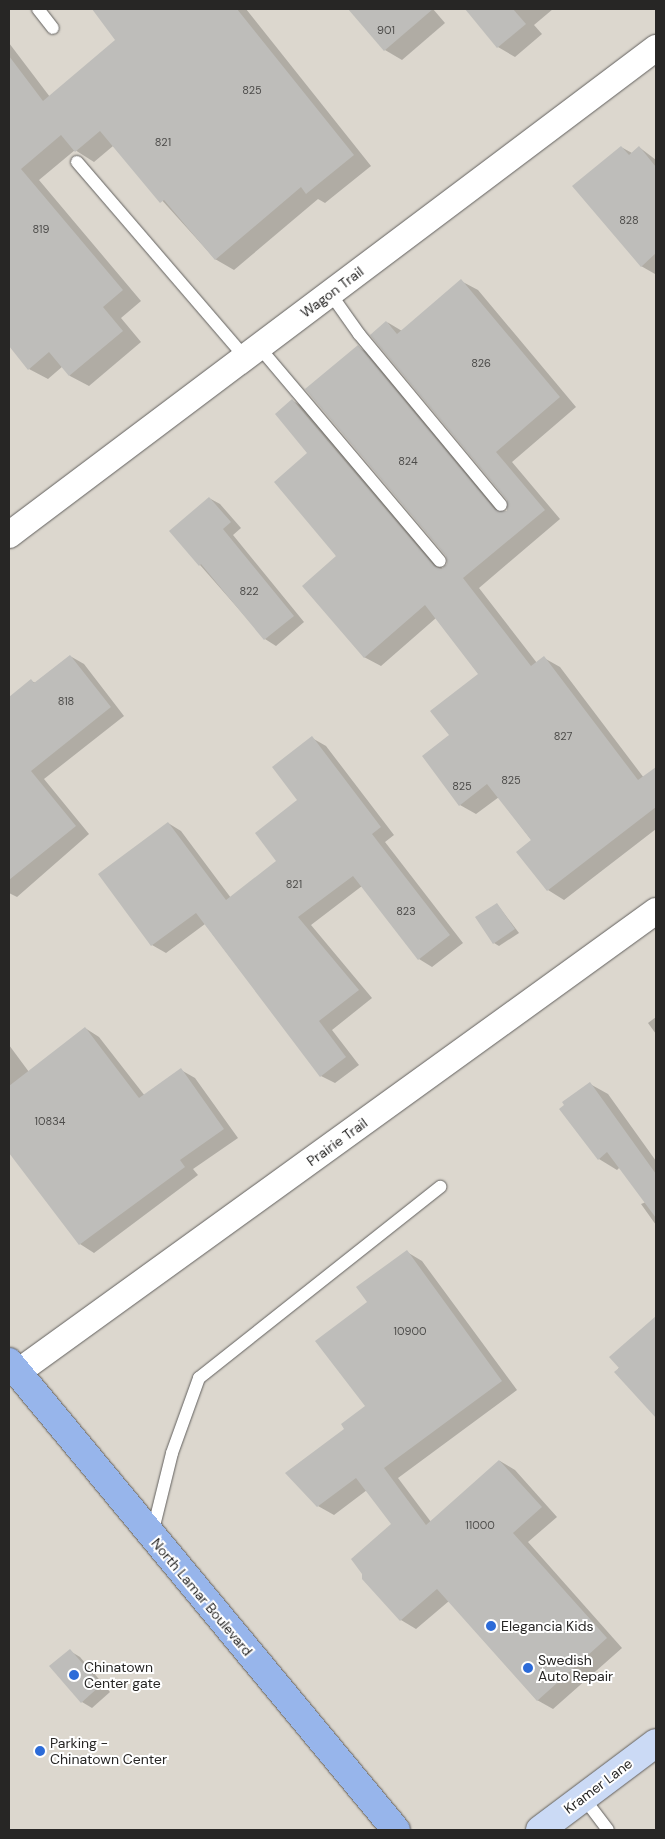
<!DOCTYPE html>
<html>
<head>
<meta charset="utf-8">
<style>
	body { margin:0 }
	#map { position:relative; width:665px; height:1839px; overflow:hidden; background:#e3e2df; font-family:"DM Sans",sans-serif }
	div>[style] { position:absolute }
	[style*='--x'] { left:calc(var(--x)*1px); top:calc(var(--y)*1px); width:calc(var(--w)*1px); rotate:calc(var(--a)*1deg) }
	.built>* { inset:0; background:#dcd7ce }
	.shadow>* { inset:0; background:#0003 }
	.building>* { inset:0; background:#bebdba }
	.roads { filter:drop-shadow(0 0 1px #615f5d) drop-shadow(0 0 1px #615f5d) }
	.lane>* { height:12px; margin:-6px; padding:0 6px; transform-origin:6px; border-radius:6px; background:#fff }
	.street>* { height:26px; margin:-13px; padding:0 13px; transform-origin:13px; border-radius:13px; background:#fff }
	.secondary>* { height:28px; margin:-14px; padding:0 14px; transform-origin:14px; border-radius:14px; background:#cbdaf5 }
	.primary>* { height:28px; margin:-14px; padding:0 14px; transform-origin:14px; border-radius:14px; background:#97b5eb }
	.dots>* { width:14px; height:14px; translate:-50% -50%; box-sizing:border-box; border:2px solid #fff; border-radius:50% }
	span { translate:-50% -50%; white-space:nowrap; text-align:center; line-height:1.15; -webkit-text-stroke:4px #fff; paint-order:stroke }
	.number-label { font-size:11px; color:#4d4c4a }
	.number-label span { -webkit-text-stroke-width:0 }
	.street-label { font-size:14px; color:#272625 }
	.poi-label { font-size:14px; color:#272625 }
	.left { translate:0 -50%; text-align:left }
	.frame { position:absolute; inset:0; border:10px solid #272625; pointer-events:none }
</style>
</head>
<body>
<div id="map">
	<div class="built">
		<div style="clip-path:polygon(9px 9px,656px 9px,656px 1830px,9px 1830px)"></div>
	</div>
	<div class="shadow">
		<div style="clip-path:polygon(93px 9px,246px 9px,371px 166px,325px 203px,318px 199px,234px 270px,215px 259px,113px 146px,94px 162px,75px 150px,39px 180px,141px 301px,121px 318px,141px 342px,89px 386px,70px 376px,63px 366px,48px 379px,29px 369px,9px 344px,9px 43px,50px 97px,117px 40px)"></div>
		<div style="clip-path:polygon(350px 9px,433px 9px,445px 23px,402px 60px,385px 50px)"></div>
		<div style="clip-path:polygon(553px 9px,534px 25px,542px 34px,515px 57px,498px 47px,468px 10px)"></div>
		<div style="clip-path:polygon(621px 147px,632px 153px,639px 147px,656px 160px,655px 274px,641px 266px)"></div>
		<div style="clip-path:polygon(461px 281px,478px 290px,576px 407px,512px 462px,560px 519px,479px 588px,537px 663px,544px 658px,560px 667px,644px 778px,651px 773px,656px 776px,656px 829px,564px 900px,548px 890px,532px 841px,499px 797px,476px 814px,460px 805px,451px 735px,479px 674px,436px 618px,381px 666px,364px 657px,293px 401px,309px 410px,443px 569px,449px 564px,447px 555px,358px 347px,374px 356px,504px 513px,510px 509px,508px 499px,387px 322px,402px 331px)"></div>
		<div style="clip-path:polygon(209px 498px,220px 504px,241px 528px,233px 535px,304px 622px,276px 646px,265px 639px,200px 565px)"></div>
		<div style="clip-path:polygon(70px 656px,84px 664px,124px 716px,44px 779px,89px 834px,17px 897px,9px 893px,9px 699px,31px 681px,36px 683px)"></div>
		<div style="clip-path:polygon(312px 738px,326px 746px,394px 835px,385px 842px,463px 943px,432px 967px,419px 959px,362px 886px,311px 925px,372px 998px,332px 1030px,359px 1065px,335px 1083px,321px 1076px,205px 924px,166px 953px,152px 945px,100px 874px,168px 823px,181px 831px,231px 898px,278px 861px,299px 800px)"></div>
		<div style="clip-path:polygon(497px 904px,519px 933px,499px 946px,494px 943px)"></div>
		<div style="clip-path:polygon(656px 1017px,656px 1034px,648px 1023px)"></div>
		<div style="clip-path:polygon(85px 1028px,99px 1037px,145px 1096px,181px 1070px,195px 1078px,238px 1138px,193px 1169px,198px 1175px,94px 1253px,80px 1244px,9px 1151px,9px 1045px,29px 1072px)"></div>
		<div style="clip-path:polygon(590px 1084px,608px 1094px,656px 1161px,656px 1225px,641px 1204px,646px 1202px,620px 1167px,617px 1170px,599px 1159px,565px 1106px)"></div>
		<div style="clip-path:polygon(407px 1252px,422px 1261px,517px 1390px,398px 1478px,431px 1522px,500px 1461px,515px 1470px,557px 1517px,528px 1542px,622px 1648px,553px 1709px,537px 1700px,449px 1601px,416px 1629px,401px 1620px,363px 1579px,393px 1524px,367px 1490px,334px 1515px,318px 1506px,345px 1429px,367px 1407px,368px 1302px)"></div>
		<div style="clip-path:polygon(650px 1323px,656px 1326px,656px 1416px,616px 1372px)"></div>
		<div style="clip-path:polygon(70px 1651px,80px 1657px,110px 1692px,92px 1708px,82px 1702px,51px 1666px)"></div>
	</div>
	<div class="building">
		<div style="clip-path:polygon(92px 9px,237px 9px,354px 155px,306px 194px,301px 187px,215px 260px,164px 200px,160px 203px,100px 131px,75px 152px,61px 135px,21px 169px,123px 290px,103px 307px,123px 331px,69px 376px,49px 352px,28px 370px,9px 346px,9px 56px,43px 101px,115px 40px)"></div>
		<div style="clip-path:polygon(348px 9px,433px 9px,384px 51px)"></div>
		<div style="clip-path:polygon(465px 9px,513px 9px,526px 24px,497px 48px)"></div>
		<div style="clip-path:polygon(621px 146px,629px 155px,639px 146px,656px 167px,656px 253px,641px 267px,572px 186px)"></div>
		<div style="clip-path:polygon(461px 279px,560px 397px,496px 452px,545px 510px,463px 578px,531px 666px,544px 656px,638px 780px,656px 767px,656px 807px,547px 891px,516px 852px,531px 840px,487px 784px,459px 806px,422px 756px,449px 735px,430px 711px,478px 674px,425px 605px,364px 658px,302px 586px,336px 556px,274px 482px,307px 453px,275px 414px,292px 399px,434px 566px,441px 569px,447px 564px,446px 556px,305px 389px,358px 345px,495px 510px,507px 511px,507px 500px,370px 335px,386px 321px,397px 334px)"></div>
		<div style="clip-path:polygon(209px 497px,231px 522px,223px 529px,294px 616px,264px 640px,201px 564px,199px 566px,169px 531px)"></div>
		<div style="clip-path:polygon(70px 655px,111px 707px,31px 771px,76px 826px,9px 880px,9px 697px,31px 679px,34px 683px)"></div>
		<div style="clip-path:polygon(312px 736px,381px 827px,372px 834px,450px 935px,418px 960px,353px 876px,298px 917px,359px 990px,319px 1021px,346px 1057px,320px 1077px,196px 913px,151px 946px,98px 874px,168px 822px,226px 900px,276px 861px,255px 833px,297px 800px,272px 767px)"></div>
		<div style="clip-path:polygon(497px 903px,515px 929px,493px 944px,475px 917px)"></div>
		<div style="clip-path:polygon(85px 1027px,139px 1098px,181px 1068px,224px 1129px,180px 1160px,185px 1167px,79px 1245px,9px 1153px,9px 1086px)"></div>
		<div style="clip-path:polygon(590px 1082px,656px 1174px,656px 1218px,607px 1152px,598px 1160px,559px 1109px,564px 1105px,562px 1102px)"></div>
		<div style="clip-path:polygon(407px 1250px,502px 1381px,384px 1468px,426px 1525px,499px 1460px,542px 1507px,513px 1533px,607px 1638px,537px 1701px,437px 1589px,400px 1621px,362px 1579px,362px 1574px,351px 1559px,391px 1524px,356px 1478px,317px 1507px,285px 1473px,344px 1429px,341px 1424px,365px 1406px,315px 1341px,367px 1302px,356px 1287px)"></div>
		<div style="clip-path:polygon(656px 1316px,656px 1418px,614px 1372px,619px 1368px,609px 1357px)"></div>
		<div style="clip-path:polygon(70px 1649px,101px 1685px,81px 1703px,49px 1666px)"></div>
	</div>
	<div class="roads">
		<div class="lane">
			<div style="--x:38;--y:9;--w:24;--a:52"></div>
			<div style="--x:77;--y:162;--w:257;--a:49.3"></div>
			<div style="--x:330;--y:293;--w:50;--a:54.7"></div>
			<div style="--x:359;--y:334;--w:222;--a:50.3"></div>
			<div style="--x:259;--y:347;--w:280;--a:49.8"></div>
			<div style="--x:152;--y:1534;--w:83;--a:-76.1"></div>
			<div style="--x:172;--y:1453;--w:80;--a:-70.2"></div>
			<div style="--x:199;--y:1378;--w:308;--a:-38.4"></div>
			<div style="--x:583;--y:1797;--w:41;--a:52.9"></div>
		</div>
		<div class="street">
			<div style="--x:9;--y:535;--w:810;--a:-36.97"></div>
			<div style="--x:18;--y:1372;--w:787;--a:-35.85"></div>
		</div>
		<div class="secondary">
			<div style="--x:540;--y:1830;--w:145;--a:-36.9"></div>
		</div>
		<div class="primary">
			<div style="--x:9;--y:1362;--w:607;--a:50.41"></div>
		</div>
	</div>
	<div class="dots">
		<div style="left:491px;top:1626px;background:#2c6bd8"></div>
		<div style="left:528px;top:1668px;background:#2c6bd8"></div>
		<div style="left:74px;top:1675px;background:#2c6bd8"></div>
		<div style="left:40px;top:1751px;background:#2c6bd8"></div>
	</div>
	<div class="number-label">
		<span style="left:386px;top:30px">901</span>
		<span style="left:252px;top:90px">825</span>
		<span style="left:163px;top:142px">821</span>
		<span style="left:629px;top:220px">828</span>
		<span style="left:41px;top:229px">819</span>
		<span style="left:481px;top:363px">826</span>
		<span style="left:408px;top:461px">824</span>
		<span style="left:249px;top:591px">822</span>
		<span style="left:66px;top:701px">818</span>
		<span style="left:563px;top:736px">827</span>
		<span style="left:511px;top:780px">825</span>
		<span style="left:462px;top:786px">825</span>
		<span style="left:294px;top:884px">821</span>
		<span style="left:406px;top:911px">823</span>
		<span style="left:50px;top:1121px">10834</span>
		<span style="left:410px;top:1331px">10900</span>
		<span style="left:480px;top:1525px">11000</span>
	</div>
	<div class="street-label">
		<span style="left:332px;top:292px;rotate:-37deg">Wagon Trail</span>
		<span style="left:337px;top:1142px;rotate:-36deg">Prairie Trail</span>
		<span style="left:202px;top:1597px;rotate:50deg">North Lamar Boulevard</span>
		<span style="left:598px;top:1786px;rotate:-37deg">Kramer Lane</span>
	</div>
	<div class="poi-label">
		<span class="left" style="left:501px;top:1626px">Elegancia Kids</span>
		<span class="left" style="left:538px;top:1668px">Swedish<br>Auto Repair</span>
		<span class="left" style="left:84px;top:1675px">Chinatown<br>Center gate</span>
		<span class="left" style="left:50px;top:1751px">Parking -<br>Chinatown Center</span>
	</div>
	<div class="frame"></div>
</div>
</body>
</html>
